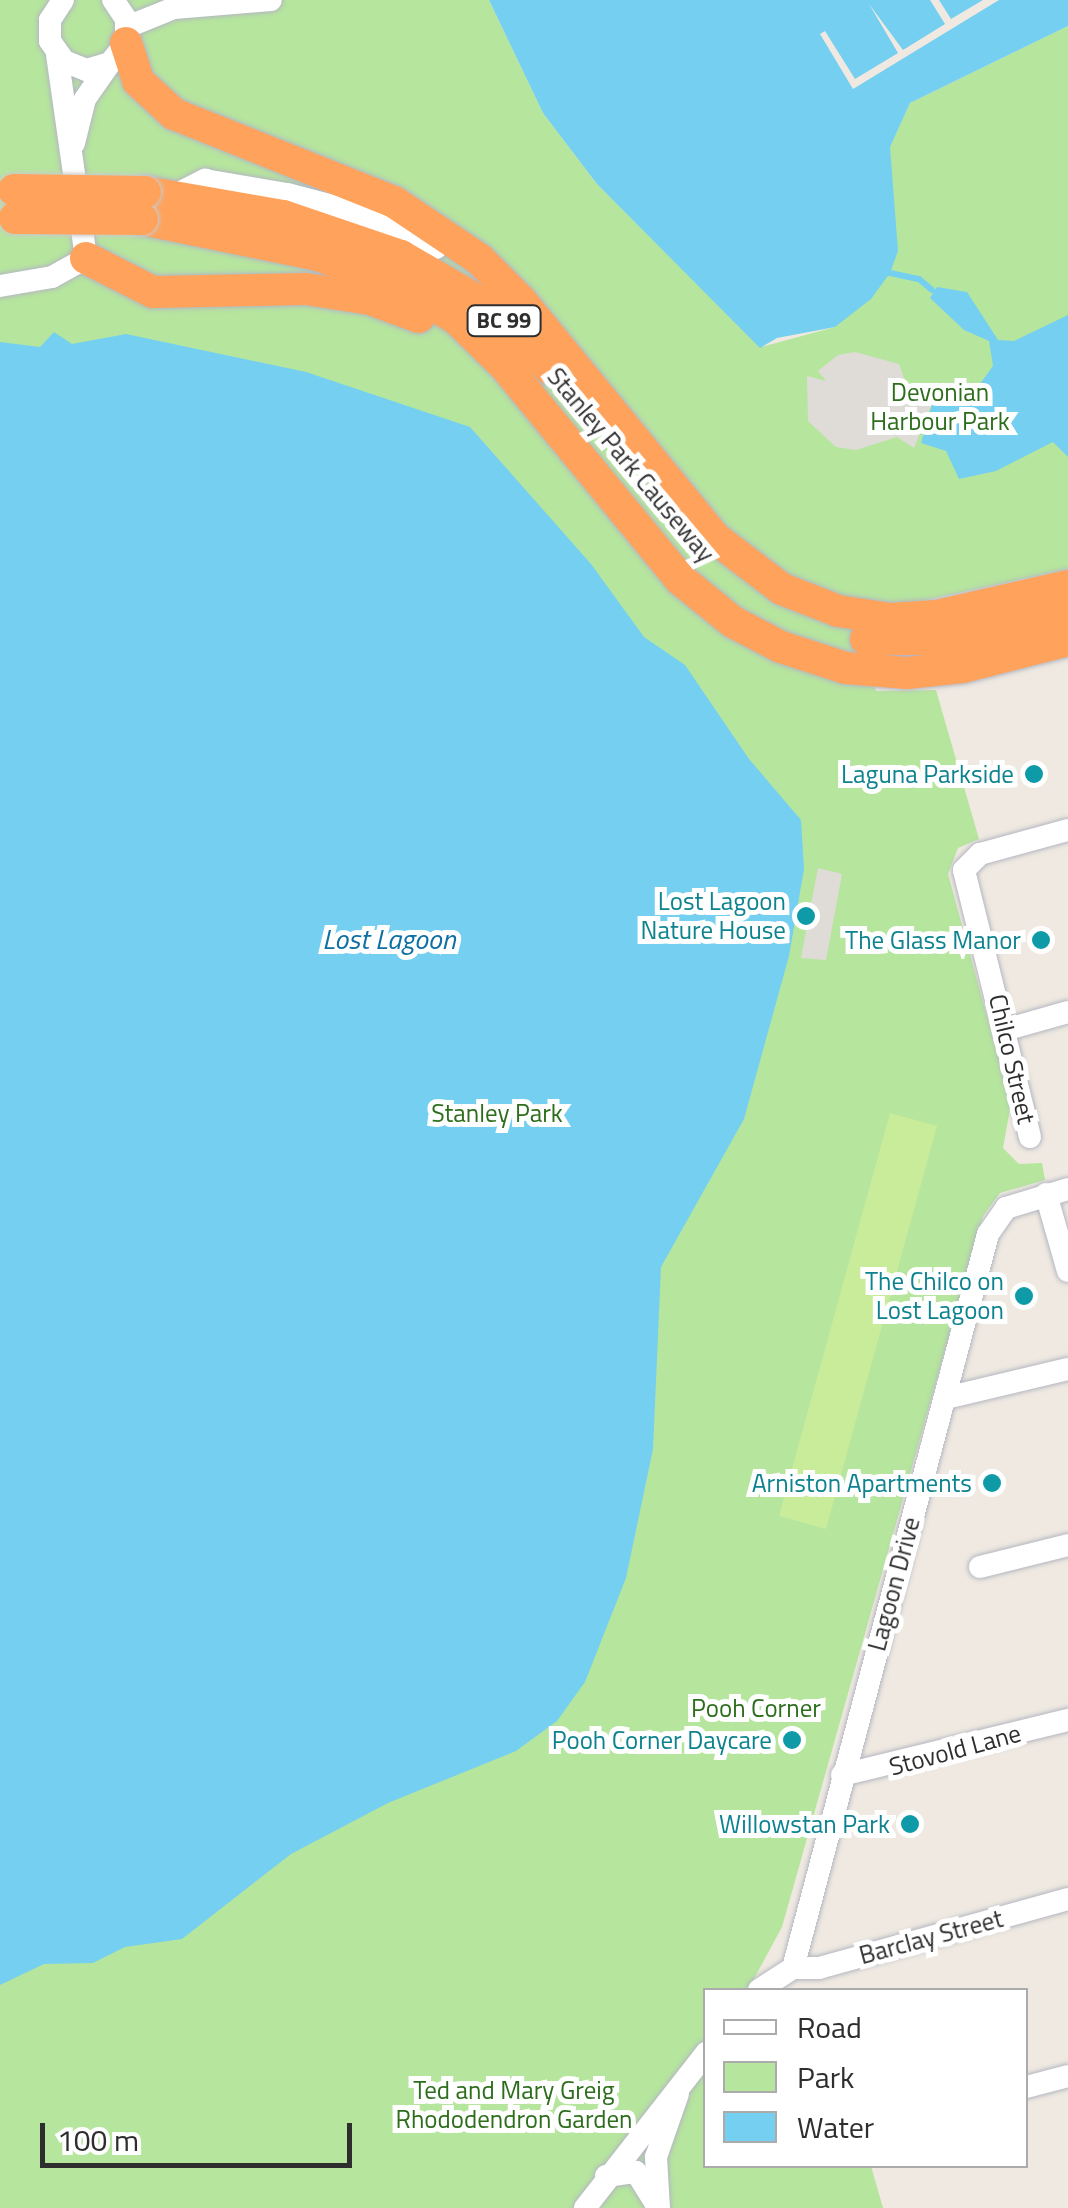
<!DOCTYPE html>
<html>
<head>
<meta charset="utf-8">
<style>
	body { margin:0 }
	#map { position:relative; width:1068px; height:2208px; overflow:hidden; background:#efe9e1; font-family:"Titillium Web",sans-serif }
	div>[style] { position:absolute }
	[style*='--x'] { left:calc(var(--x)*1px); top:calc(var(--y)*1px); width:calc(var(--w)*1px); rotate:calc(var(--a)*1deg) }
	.green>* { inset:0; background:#b6e59e }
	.pitch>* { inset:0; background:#c9ec9a }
	.plaza>* { inset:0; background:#dfdcd8 }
	.water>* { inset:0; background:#75cff0 }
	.pier>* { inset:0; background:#efe9e1 }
	.stream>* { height:6px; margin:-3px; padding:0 3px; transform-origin:3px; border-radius:3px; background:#75cff0 }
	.roads { filter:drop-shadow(0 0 2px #b4b7c1) drop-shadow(0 0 2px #b4b7c1) }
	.minor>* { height:22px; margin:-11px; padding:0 11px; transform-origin:11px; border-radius:11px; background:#fff }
	.highway>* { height:32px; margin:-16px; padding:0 16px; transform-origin:16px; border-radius:16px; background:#ffa35c }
	.bridges { filter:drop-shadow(0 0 2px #c9c9c9) drop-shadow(0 0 2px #c9c9c9) }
	.highway-bridge>* { height:32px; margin:-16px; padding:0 16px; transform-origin:16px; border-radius:16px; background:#ffa35c }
	.dots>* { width:28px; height:28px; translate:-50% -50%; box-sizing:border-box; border:5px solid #fff; border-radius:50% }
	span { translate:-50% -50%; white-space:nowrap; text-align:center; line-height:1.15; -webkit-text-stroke:10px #fff; paint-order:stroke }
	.shield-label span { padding:2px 8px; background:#fff; border:2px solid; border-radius:8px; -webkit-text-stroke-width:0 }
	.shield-label { font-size:22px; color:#2e2e2e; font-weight:700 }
	.park-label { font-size:25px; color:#2c6e1b }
	.street-label { font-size:25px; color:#2e2e2e }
	.culture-label { font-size:25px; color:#0d838f }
	.right { translate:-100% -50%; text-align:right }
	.water-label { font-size:28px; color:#0d6fa3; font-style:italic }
	.legend { position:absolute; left:703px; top:1988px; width:325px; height:180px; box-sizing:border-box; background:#fff; border:2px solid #ababab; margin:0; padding:12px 18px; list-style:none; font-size:30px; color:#2e2e2e }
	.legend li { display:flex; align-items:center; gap:20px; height:50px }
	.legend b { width:50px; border:2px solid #ababab }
	.scale { position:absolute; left:40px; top:2123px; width:312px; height:45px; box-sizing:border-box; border:5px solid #2e2e2e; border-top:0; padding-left:12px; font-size:30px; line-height:35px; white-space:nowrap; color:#2e2e2e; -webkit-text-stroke:8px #fff; paint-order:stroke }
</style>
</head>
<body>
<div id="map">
	<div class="green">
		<div style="clip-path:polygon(0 0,489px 0,543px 113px,597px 184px,761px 347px,835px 327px,890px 187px,890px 146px,910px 103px,1068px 26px,1068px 569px,912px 603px,850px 602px,876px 691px,936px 690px,979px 839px,958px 848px,948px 874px,1011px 1104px,1003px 1148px,1019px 1164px,1042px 1163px,1045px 1180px,1000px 1193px,983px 1216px,782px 1927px,748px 1990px,706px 1990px,706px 2166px,871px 2166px,883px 2208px,0 2208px)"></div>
	</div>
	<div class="pitch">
		<div style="clip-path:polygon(890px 1113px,937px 1126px,826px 1529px,779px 1516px)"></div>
	</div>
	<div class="plaza">
		<div style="clip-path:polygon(855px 352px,899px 364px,911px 397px,933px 401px,914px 448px,897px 437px,856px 450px,836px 447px,808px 421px,807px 376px,826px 381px,818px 371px,838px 355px)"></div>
		<div style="clip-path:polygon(818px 868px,842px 874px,826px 960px,801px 958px)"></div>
	</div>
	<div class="water">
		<div style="clip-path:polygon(489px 0,1068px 0,1068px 26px,910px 103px,890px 147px,898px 251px,890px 273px,871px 299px,835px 327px,777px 338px,760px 348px,597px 184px,543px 113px)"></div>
		<div style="clip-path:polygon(937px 287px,967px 292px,998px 340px,1014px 341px,1068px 315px,1068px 457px,1053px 442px,996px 471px,959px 479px,946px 451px,921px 443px,932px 405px,969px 399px,993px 366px,989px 341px,964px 330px,930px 298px)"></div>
		<div style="clip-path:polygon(54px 332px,72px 344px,126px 334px,306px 372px,470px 427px,591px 564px,644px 637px,685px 665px,749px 759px,801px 820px,804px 869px,789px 956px,744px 1119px,661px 1267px,653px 1449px,626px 1578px,585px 1682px,557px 1721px,516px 1751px,388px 1803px,291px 1854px,182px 1939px,125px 1947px,93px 1963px,44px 1964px,0 1985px,0 342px,40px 347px)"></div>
	</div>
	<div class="pier">
		<div style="clip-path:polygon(930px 0,939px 0,951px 19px,983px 0,999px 0,853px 89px,820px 34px,825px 31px,855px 79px,898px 53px,869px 4px,903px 50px,945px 24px)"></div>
	</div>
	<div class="stream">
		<div style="--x:890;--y:273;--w:30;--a:12"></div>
		<div style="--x:919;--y:279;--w:17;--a:40"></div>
	</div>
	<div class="roads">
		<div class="minor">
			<div style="--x:63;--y:0;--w:24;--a:123"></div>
			<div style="--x:50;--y:20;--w:21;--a:90"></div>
			<div style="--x:50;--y:41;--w:24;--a:55"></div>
			<div style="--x:64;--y:61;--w:24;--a:22"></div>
			<div style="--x:86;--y:70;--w:25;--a:-16"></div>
			<div style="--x:110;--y:63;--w:26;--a:-51"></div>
			<div style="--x:126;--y:43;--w:24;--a:-90"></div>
			<div style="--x:126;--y:19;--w:23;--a:-124"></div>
			<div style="--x:127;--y:27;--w:51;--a:-22"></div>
			<div style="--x:174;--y:8;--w:97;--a:-4.7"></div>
			<div style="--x:74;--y:143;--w:45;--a:-76"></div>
			<div style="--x:85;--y:99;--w:44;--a:-55.2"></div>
			<div style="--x:175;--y:195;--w:34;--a:-27"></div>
			<div style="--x:205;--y:180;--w:83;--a:9.7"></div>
			<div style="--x:287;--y:194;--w:63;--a:14.7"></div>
			<div style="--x:348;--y:210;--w:96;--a:23.4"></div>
			<div style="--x:0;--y:286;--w:53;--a:-9.8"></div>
			<div style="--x:52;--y:277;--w:39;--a:-29"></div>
			<div style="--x:86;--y:258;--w:205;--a:-98.1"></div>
			<div style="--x:1008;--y:1029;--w:62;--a:-15.8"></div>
			<div style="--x:1030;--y:1137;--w:275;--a:-103.9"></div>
			<div style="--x:964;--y:870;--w:23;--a:-45"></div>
			<div style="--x:980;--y:854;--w:91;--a:-15.3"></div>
			<div style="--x:1046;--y:1194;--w:80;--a:74.1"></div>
			<div style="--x:946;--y:1398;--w:125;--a:-13.4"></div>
			<div style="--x:980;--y:1567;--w:91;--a:-14"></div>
			<div style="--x:842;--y:1775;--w:233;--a:-13.7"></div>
			<div style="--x:793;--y:1968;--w:759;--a:-75.12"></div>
			<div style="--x:988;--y:1234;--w:32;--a:-55"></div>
			<div style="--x:1006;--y:1208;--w:65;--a:-17"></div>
			<div style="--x:759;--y:1990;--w:40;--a:-32.9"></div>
			<div style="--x:793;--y:1968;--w:26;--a:0"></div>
			<div style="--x:819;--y:1968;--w:258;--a:-15.5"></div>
			<div style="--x:1026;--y:2087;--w:43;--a:-14.7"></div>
			<div style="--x:606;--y:2176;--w:30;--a:-8"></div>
			<div style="--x:636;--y:2172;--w:38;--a:58"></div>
			<div style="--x:585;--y:2208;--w:197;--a:-52"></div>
			<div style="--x:659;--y:2208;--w:51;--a:-93.4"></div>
			<div style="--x:656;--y:2157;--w:67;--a:-70.8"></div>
		</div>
		<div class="highway">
			<div style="--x:126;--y:43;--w:40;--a:72"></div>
			<div style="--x:138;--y:81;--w:49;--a:42.5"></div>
			<div style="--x:174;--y:114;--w:237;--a:21.8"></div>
			<div style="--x:394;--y:202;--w:102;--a:33.8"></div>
			<div style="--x:479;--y:259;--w:59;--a:45"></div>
			<div style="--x:521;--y:301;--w:306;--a:50.7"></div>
			<div style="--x:715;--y:538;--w:84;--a:37.3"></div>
			<div style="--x:782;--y:589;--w:60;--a:21.4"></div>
			<div style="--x:838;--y:611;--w:53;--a:8.7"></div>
			<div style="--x:890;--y:619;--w:46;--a:-3.7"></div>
			<div style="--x:936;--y:616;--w:135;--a:-12.8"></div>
			<div style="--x:145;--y:192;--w:140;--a:9.9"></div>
			<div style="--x:283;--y:216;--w:125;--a:18.7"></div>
			<div style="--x:401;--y:256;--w:97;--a:30.3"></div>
			<div style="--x:485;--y:305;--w:90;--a:44.5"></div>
			<div style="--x:142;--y:219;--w:180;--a:11.6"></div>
			<div style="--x:318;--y:255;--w:97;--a:21"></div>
			<div style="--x:409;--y:290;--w:56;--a:31.1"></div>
			<div style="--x:457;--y:319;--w:67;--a:44.4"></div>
			<div style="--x:505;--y:366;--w:276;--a:50.6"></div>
			<div style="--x:680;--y:579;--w:68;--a:39.1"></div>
			<div style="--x:733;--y:622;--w:54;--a:27.5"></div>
			<div style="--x:781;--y:647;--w:68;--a:17.9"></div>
			<div style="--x:846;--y:668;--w:61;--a:4.7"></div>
			<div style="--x:907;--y:673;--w:56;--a:-6.1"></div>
			<div style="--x:963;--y:667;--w:108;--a:-14.4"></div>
			<div style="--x:86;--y:258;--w:75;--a:26.9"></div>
			<div style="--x:153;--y:292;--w:153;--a:-1.1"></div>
			<div style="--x:306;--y:289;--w:65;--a:8.9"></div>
			<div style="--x:370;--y:299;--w:52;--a:20.2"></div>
			<div style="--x:866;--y:639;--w:77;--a:0"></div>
			<div style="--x:943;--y:639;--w:128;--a:-13.1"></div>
		</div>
	</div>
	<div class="bridges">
		<div class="highway-bridge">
			<div style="--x:14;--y:190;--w:131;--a:0.9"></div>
			<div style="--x:15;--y:218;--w:127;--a:0.5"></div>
		</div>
	</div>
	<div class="dots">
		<div style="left:1034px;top:774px;background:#0f9aa8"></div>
		<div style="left:806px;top:916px;background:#0f9aa8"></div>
		<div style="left:1041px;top:940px;background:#0f9aa8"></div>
		<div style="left:1024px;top:1296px;background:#0f9aa8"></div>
		<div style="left:992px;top:1483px;background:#0f9aa8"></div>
		<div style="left:792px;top:1740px;background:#0f9aa8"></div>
		<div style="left:910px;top:1824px;background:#0f9aa8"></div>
	</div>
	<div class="shield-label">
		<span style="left:504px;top:321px">BC 99</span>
	</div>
	<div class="park-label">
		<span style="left:940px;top:407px">Devonian<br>Harbour Park</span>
		<span style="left:497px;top:1113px">Stanley Park</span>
		<span style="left:756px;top:1708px">Pooh Corner</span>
		<span style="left:514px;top:2105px">Ted and Mary Greig<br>Rhododendron Garden</span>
	</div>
	<div class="street-label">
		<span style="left:631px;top:465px;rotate:50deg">Stanley Park Causeway</span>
		<span style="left:1012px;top:1059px;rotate:77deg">Chilco Street</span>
		<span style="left:894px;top:1584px;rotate:-75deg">Lagoon Drive</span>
		<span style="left:955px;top:1750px;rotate:-15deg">Stovold Lane</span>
		<span style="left:931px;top:1937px;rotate:-15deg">Barclay Street</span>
	</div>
	<div class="culture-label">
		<span class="right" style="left:1014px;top:774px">Laguna Parkside</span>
		<span class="right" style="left:786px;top:916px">Lost Lagoon<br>Nature House</span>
		<span class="right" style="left:1021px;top:940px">The Glass Manor</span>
		<span class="right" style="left:1004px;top:1296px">The Chilco on<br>Lost Lagoon</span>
		<span class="right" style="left:972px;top:1483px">Arniston Apartments</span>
		<span class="right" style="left:772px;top:1740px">Pooh Corner Daycare</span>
		<span class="right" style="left:890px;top:1824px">Willowstan Park</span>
	</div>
	<div class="water-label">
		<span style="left:389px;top:939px">Lost Lagoon</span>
	</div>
	<ul class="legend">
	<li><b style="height:12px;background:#fff"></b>Road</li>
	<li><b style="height:28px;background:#b6e59e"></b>Park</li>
	<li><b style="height:28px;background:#75cff0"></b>Water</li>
	</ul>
	<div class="scale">100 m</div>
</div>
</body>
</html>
